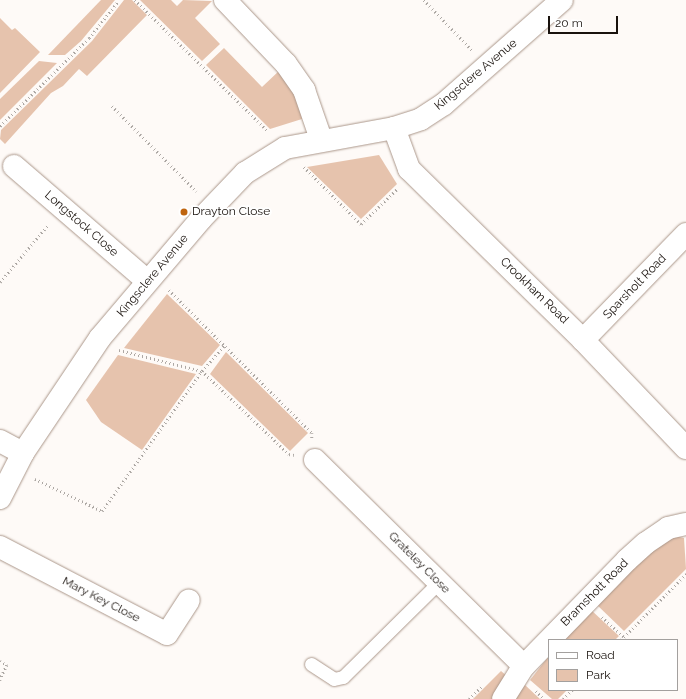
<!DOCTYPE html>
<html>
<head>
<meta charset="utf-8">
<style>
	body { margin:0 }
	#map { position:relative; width:686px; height:699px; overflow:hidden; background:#fefaf7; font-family:Raleway,sans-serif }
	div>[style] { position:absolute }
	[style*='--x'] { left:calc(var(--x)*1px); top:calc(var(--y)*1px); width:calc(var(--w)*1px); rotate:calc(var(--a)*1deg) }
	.green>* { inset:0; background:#e6c3ad }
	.path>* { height:2.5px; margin-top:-1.25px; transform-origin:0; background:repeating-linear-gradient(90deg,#ada8a4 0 1px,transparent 0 4px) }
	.roads { filter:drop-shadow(0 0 1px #ab978a) drop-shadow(0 0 1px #ab978a) }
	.service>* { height:13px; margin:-6.5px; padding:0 6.5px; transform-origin:6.5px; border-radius:6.5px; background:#fff }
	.minor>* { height:22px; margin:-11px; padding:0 11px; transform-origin:11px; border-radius:11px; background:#fff }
	.dots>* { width:11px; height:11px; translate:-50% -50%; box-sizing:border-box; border:2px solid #fff; border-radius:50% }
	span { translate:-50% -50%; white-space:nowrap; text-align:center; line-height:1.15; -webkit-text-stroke:3.5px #fff; paint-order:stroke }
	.street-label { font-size:12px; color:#19120d }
	.poi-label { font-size:12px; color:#19120d }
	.left { translate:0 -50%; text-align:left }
	.legend { position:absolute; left:548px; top:639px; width:130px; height:52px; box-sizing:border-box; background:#fff; border:1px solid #a3a09e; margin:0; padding:5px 7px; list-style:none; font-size:12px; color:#19120d }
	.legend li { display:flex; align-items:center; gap:8px; height:20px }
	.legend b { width:20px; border:1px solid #a3a09e }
	.scale { position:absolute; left:548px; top:16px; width:70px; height:18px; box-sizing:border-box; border:2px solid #19120d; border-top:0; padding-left:5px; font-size:12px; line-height:14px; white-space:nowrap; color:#19120d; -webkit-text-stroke:3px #fff; paint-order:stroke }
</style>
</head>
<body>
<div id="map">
	<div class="green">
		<div style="clip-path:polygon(101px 0,115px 0,81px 41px,65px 55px,48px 55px)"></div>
		<div style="clip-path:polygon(124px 0,132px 0,147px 15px,87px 76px,79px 69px,63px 86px,51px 93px,5px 144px,0 139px,1px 130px,92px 41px)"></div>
		<div style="clip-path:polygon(140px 0,171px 0,177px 6px,183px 0,212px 1px,195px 18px,220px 44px,202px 61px)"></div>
		<div style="clip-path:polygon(0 18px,12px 30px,15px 28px,40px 52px,0 93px)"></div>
		<div style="clip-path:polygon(224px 48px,262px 87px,280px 70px,289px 81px,301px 109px,302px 119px,270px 129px,206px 65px)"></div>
		<div style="clip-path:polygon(39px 61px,57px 63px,0 120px,0 99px)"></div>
		<div style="clip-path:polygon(379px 155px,397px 184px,361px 219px,307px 167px)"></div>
		<div style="clip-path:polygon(167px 294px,220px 345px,202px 366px,124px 348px)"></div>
		<div style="clip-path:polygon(226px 352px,308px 433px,290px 451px,210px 374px)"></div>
		<div style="clip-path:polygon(118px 355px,196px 374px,142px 450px,101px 422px,86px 400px)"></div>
		<div style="clip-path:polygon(675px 536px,684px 538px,686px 569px,624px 631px,596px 604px,647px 554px)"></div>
		<div style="clip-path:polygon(590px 609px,619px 636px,615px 640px,562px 640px)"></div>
		<div style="clip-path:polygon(549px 656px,549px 690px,567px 690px,558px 699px,552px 699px,530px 680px)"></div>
		<div style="clip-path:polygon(501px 671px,508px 677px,493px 699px,473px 699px)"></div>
		<div style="clip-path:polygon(525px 685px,540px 699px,515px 699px)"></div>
	</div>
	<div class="path">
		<div style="--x:135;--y:0;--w:187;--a:44.6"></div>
		<div style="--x:424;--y:0;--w:69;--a:46.2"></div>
		<div style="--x:112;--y:106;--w:120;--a:45.3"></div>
		<div style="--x:0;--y:126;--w:125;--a:-44.7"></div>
		<div style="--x:89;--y:38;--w:48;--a:-51.7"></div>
		<div style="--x:304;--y:167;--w:81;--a:45"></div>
		<div style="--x:361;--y:224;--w:50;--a:-44.2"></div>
		<div style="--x:0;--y:282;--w:75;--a:-49.9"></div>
		<div style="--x:169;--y:290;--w:202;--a:45"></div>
		<div style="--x:312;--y:433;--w:5;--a:90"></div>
		<div style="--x:119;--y:350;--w:86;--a:14.2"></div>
		<div style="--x:202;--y:371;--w:120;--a:43.7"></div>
		<div style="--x:289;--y:454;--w:5;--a:11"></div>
		<div style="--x:35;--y:479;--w:74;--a:25.5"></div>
		<div style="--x:102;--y:511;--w:172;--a:-54.5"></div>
		<div style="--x:202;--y:371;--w:35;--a:-49"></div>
		<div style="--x:602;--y:617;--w:30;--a:42"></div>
		<div style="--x:621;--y:640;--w:93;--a:-45.4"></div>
		<div style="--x:0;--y:661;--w:8;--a:30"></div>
		<div style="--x:7;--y:665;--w:17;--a:115"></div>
		<div style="--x:536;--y:691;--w:11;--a:45"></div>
		<div style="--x:469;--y:699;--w:20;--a:-45"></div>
		<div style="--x:563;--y:699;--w:13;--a:-45"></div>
	</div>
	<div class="roads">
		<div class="service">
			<div style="--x:311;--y:664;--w:27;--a:33"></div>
			<div style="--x:334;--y:679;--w:9;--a:-13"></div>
			<div style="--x:343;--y:677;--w:135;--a:-44.7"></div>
		</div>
		<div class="minor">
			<div style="--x:225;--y:0;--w:88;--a:46.4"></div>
			<div style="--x:286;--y:64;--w:32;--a:55"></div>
			<div style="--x:304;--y:90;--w:52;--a:70.9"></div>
			<div style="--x:394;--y:128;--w:44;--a:69.9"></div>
			<div style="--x:409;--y:169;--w:244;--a:44.5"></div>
			<div style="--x:583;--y:340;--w:149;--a:46.4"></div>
			<div style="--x:14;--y:166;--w:176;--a:40.8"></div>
			<div style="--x:583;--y:340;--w:148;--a:-45.8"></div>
			<div style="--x:0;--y:441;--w:26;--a:28"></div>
			<div style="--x:315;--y:460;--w:293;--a:44.6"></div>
			<div style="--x:0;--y:498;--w:51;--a:-62.9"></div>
			<div style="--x:23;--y:453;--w:138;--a:-56.2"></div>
			<div style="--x:100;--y:338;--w:156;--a:-49.7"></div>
			<div style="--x:201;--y:219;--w:64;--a:-46.3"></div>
			<div style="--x:245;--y:173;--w:47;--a:-32"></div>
			<div style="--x:285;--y:148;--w:111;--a:-10.4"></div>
			<div style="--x:394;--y:128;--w:28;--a:-18"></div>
			<div style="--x:421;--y:119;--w:27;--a:-33"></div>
			<div style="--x:444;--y:104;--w:157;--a:-41.4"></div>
			<div style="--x:0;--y:547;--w:188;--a:27.5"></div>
			<div style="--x:167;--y:634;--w:40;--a:-57.1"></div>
			<div style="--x:503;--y:699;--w:39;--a:-58"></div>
			<div style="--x:524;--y:666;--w:148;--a:-45.8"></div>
			<div style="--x:627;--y:560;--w:25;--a:-42"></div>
			<div style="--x:646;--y:543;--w:27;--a:-34"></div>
			<div style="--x:668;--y:528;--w:18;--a:-13"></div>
		</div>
	</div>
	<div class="dots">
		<div style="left:184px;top:212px;background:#bf640e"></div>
	</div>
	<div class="street-label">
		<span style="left:476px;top:75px;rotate:-40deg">Kingsclere Avenue</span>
		<span style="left:81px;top:224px;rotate:41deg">Longstock Close</span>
		<span style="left:153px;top:276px;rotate:-50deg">Kingsclere Avenue</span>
		<span style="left:635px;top:287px;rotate:-46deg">Sparsholt Road</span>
		<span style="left:534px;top:291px;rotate:44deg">Crookham Road</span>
		<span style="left:419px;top:563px;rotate:45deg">Grateley Close</span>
		<span style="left:595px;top:593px;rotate:-45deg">Bramshott Road</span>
		<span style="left:101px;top:600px;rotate:27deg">Mary Key Close</span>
	</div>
	<div class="poi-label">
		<span class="left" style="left:192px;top:212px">Drayton Close</span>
	</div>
	<ul class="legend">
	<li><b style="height:5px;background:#fff"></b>Road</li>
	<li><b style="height:11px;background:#e6c3ad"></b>Park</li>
	</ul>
	<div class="scale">20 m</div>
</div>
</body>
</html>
